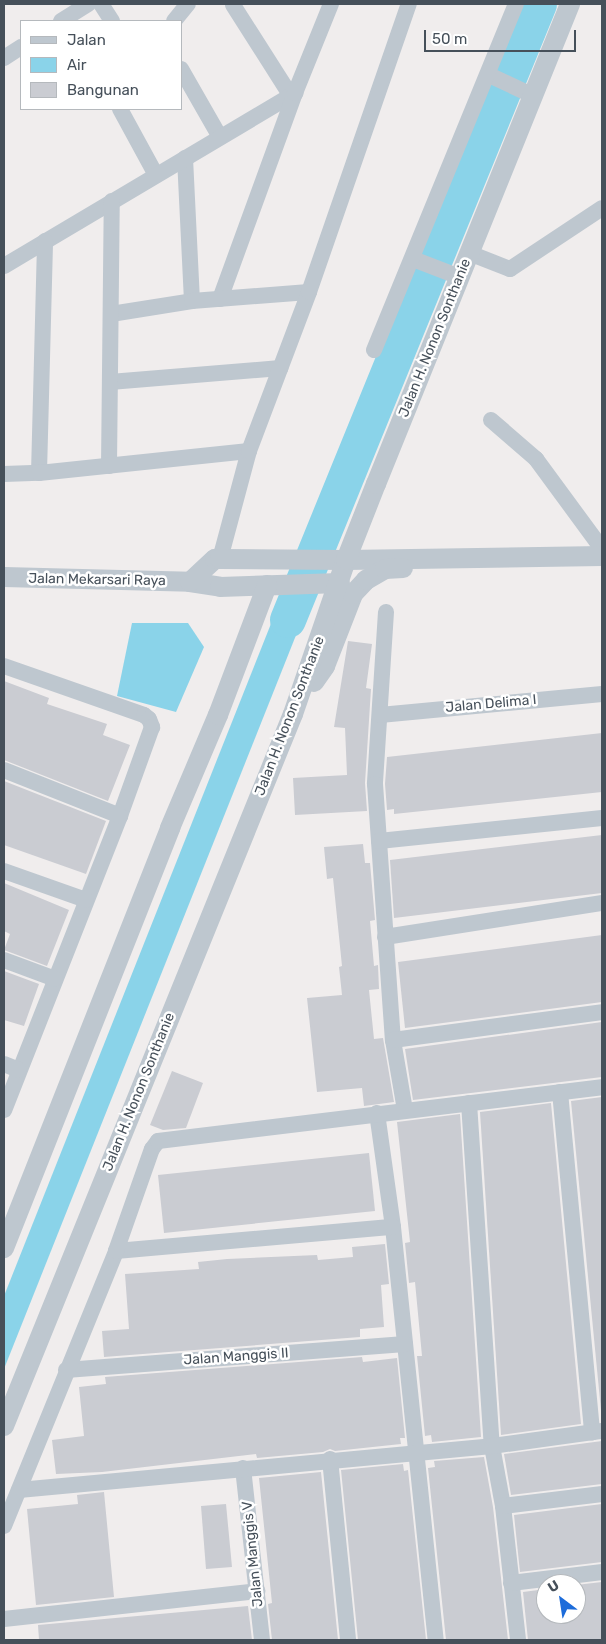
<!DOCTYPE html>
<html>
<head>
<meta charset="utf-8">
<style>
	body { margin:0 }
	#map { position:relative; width:606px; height:1644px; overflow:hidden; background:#f0eded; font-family:Rubik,sans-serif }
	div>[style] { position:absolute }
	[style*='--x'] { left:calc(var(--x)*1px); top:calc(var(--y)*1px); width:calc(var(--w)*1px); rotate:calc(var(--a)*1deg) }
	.water>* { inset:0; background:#8ad3e9 }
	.river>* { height:36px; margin:-18px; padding:0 18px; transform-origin:18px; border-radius:18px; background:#8ad3e9 }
	.building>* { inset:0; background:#caccd2 }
	.minor>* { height:16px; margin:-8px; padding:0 8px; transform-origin:8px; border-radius:8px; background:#bec7cf }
	.tertiary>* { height:20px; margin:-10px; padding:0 10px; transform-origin:10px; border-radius:10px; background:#bec7cf }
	span { translate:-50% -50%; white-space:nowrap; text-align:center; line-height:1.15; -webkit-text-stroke:5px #fff; paint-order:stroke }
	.street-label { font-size:14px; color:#46505a }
	.frame { position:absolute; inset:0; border:5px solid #46505a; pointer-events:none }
	.legend { position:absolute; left:20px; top:20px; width:162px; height:90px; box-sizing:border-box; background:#fff; border:1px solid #b5b9bd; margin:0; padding:6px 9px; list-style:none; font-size:15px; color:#46505a }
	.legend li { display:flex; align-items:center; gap:10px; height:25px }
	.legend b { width:25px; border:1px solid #b5b9bd }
	.north { position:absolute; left:536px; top:1574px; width:50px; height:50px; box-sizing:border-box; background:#fff; border:1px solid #b5b9bd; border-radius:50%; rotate:329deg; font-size:14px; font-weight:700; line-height:20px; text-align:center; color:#46505a }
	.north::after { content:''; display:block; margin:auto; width:18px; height:22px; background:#1d6cda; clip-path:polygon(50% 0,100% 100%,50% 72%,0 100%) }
	.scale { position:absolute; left:424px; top:30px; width:152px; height:22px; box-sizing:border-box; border:2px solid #46505a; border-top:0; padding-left:6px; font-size:15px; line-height:18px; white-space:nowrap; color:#46505a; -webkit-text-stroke:4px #fff; paint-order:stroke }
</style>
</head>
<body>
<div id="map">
	<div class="water">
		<div style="clip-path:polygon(312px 595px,4px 1369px,4px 1296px,282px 596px)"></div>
		<div style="clip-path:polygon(132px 623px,188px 623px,204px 647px,176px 712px,117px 696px)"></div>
	</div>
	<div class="river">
		<div style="--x:288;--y:620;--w:665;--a:-67.83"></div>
	</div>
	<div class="building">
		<div style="clip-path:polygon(348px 641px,372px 644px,366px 688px,371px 689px,365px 783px,367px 811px,295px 815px,293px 778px,347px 775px,345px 728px,334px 727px)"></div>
		<div style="clip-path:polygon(4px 681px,49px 698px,47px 704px,107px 724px,103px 735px,130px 745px,108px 801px,4px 760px)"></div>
		<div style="clip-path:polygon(602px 733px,602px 792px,394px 814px,394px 809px,387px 810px,385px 784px,387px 757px)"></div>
		<div style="clip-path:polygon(4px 781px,106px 821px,86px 874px,4px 845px)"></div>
		<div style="clip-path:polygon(602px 835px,602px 893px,394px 918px,390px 860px)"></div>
		<div style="clip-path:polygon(363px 844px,365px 863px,370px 863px,375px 920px,370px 921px,374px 966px,378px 965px,379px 989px,369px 990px,374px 1039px,383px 1038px,394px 1102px,364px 1106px,362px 1088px,317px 1092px,307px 998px,342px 995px,339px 967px,342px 966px,333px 878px,327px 879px,324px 847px)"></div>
		<div style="clip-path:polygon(4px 883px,69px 910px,47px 966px,4px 950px,10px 934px,4px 931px)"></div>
		<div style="clip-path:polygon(602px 935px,602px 1002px,405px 1028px,398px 962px)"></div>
		<div style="clip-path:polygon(4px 971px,39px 984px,24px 1026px,4px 1020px)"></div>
		<div style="clip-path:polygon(602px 1022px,602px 1077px,413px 1100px,405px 1049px)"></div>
		<div style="clip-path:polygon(172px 1071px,203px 1083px,186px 1128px,163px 1130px,150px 1125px)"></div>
		<div style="clip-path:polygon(602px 1097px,602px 1421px,571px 1101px)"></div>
		<div style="clip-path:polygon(551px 1103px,581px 1424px,501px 1435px,480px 1112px)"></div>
		<div style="clip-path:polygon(460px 1114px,481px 1437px,432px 1442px,431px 1435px,425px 1436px,417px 1356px,422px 1356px,415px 1282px,409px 1283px,405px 1243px,410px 1242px,397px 1122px)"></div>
		<div style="clip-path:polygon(369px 1153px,375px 1211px,164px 1233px,158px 1175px)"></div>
		<div style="clip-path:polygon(385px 1244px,389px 1284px,381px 1285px,384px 1327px,360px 1329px,360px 1337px,104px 1357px,102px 1331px,129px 1329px,125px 1274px,199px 1269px,198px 1262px,227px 1259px,317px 1255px,318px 1260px,353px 1257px,352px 1247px)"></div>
		<div style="clip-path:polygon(362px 1357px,363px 1362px,397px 1358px,405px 1438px,400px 1438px,401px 1444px,335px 1451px,330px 1449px,323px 1452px,257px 1458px,256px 1454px,102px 1472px,56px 1474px,52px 1440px,84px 1436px,79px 1387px,106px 1384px,105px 1377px)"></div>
		<div style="clip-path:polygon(602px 1441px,602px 1484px,511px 1495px,504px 1454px)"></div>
		<div style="clip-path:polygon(484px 1457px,493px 1507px,508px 1640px,446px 1640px,428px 1468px,435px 1467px,434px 1461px)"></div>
		<div style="clip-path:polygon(403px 1464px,404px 1471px,408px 1470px,426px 1640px,358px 1640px,341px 1470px)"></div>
		<div style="clip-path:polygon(321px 1472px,338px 1640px,272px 1640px,268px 1604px,272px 1603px,259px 1478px)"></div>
		<div style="clip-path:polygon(104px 1492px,114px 1597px,36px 1605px,27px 1509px,78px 1504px,77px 1495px)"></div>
		<div style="clip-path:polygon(226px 1504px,232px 1567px,206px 1569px,201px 1506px)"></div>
		<div style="clip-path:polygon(602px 1504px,602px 1562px,520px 1572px,514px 1515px)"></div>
		<div style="clip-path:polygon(602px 1582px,602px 1640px,528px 1640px,523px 1592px,546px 1589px,546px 1614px,576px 1614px,576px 1585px)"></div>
		<div style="clip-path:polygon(248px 1606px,252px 1640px,39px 1640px,38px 1625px)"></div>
	</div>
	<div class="minor">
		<div style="--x:101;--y:4;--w:20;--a:57"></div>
		<div style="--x:233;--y:5;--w:108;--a:57.5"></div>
		<div style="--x:61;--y:21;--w:32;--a:-32"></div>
		<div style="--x:174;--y:21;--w:22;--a:-51"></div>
		<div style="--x:4;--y:58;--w:20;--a:-33"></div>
		<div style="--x:181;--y:69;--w:78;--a:60.2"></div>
		<div style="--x:489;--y:75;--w:50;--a:25"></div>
		<div style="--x:120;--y:109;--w:75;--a:61.4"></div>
		<div style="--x:185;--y:158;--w:143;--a:87.2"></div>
		<div style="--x:469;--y:253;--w:44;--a:21.3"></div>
		<div style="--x:510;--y:269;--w:110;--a:-33.5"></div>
		<div style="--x:413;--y:259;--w:50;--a:21"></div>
		<div style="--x:4;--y:266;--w:339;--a:-30.7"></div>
		<div style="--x:220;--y:299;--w:219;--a:-70"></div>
		<div style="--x:295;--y:93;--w:96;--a:-68"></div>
		<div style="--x:111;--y:314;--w:82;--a:-9.1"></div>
		<div style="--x:192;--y:301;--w:117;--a:-4.4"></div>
		<div style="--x:374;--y:350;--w:374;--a:-67.7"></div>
		<div style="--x:110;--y:382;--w:171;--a:-4.7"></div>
		<div style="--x:491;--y:420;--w:60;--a:40.9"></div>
		<div style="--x:536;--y:459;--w:112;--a:53.7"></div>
		<div style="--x:109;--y:466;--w:265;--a:-89.4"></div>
		<div style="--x:39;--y:473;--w:232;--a:-88.5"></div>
		<div style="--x:4;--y:474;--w:35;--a:-2"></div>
		<div style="--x:39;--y:473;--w:211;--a:-6"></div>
		<div style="--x:220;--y:559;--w:112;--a:-75"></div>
		<div style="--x:249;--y:451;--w:170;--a:-69.3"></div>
		<div style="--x:309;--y:292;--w:305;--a:-70.9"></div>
		<div style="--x:386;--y:612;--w:172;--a:93.7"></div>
		<div style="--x:375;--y:784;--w:257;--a:86"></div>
		<div style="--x:393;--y:1040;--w:71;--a:80.3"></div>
		<div style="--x:4;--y:666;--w:148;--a:19.3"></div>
		<div style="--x:144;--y:715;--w:6;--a:39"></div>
		<div style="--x:149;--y:719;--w:9;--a:69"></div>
		<div style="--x:152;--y:727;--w:95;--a:109.8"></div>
		<div style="--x:120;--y:816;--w:316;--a:111.5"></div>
		<div style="--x:380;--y:715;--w:223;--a:-5.4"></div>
		<div style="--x:4;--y:770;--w:125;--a:21.6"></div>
		<div style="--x:379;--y:841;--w:224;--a:-5.9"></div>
		<div style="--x:4;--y:871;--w:87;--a:19.5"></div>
		<div style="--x:385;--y:937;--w:220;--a:-8.9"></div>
		<div style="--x:4;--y:960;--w:54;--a:20.4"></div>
		<div style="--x:393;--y:1040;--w:211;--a:-7.6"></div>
		<div style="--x:4;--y:1064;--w:16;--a:22"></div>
		<div style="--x:560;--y:1092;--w:342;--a:84.6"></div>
		<div style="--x:469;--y:1103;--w:344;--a:86.2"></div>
		<div style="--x:492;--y:1446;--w:61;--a:79.6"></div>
		<div style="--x:503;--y:1506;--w:135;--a:83.6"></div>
		<div style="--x:377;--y:1113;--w:115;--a:82"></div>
		<div style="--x:393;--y:1227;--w:415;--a:84.1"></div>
		<div style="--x:116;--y:1251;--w:278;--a:-5"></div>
		<div style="--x:66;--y:1370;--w:340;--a:-4.4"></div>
		<div style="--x:330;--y:1459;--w:182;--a:84.3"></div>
		<div style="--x:243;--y:1468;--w:173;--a:83.7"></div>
		<div style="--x:19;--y:1490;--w:475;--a:-5.3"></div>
		<div style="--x:492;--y:1446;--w:111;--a:-7.8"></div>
		<div style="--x:503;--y:1506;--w:100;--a:-6.9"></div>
		<div style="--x:4;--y:1526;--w:297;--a:-67.8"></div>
		<div style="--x:116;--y:1251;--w:108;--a:-70.6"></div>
		<div style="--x:152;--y:1149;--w:10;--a:-53"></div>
		<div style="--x:158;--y:1141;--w:447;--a:-6.9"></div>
		<div style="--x:511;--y:1583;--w:92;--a:-6.9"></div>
		<div style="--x:4;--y:1619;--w:255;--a:-6.3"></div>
	</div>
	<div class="tertiary">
		<div style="--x:4;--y:577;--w:186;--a:1.5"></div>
		<div style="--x:190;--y:582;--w:30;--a:9"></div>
		<div style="--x:220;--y:587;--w:120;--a:-1.9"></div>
		<div style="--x:190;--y:582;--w:34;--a:-43"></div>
		<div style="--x:215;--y:559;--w:5;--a:0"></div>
		<div style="--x:220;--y:559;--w:126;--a:0.5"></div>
		<div style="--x:346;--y:560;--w:256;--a:-0.9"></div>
		<div style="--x:314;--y:682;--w:19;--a:-55"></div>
		<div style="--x:325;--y:666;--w:77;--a:-68.7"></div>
		<div style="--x:353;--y:594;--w:19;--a:-47"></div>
		<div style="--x:366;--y:580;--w:22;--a:-30"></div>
		<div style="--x:385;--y:569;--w:18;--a:-3"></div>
		<div style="--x:4;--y:1248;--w:452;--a:-68.4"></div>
		<div style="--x:170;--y:828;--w:123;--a:-67"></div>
		<div style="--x:218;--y:715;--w:139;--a:-69.3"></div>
		<div style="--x:4;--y:1426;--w:768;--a:-67.91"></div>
		<div style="--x:293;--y:714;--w:163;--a:-71"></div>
		<div style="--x:346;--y:560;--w:82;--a:-68.5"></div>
		<div style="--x:376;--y:484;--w:518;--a:-67.99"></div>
	</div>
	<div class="street-label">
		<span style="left:435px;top:338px;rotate:-68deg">Jalan H. Nonon Sonthanie</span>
		<span style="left:97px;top:580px;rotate:1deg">Jalan Mekarsari Raya</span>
		<span style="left:491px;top:704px;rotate:-5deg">Jalan Delima I</span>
		<span style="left:290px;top:716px;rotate:-69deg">Jalan H. Nonon Sonthanie</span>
		<span style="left:139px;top:1092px;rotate:-68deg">Jalan H. Nonon Sonthanie</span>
		<span style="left:236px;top:1357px;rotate:-4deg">Jalan Manggis II</span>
		<span style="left:253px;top:1554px;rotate:-96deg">Jalan Manggis V</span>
	</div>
	<div class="frame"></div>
	<ul class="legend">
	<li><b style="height:6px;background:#bec7cf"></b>Jalan</li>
	<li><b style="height:14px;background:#8ad3e9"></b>Air</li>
	<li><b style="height:14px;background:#caccd2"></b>Bangunan</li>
	</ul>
	<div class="north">U</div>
	<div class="scale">50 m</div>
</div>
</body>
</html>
